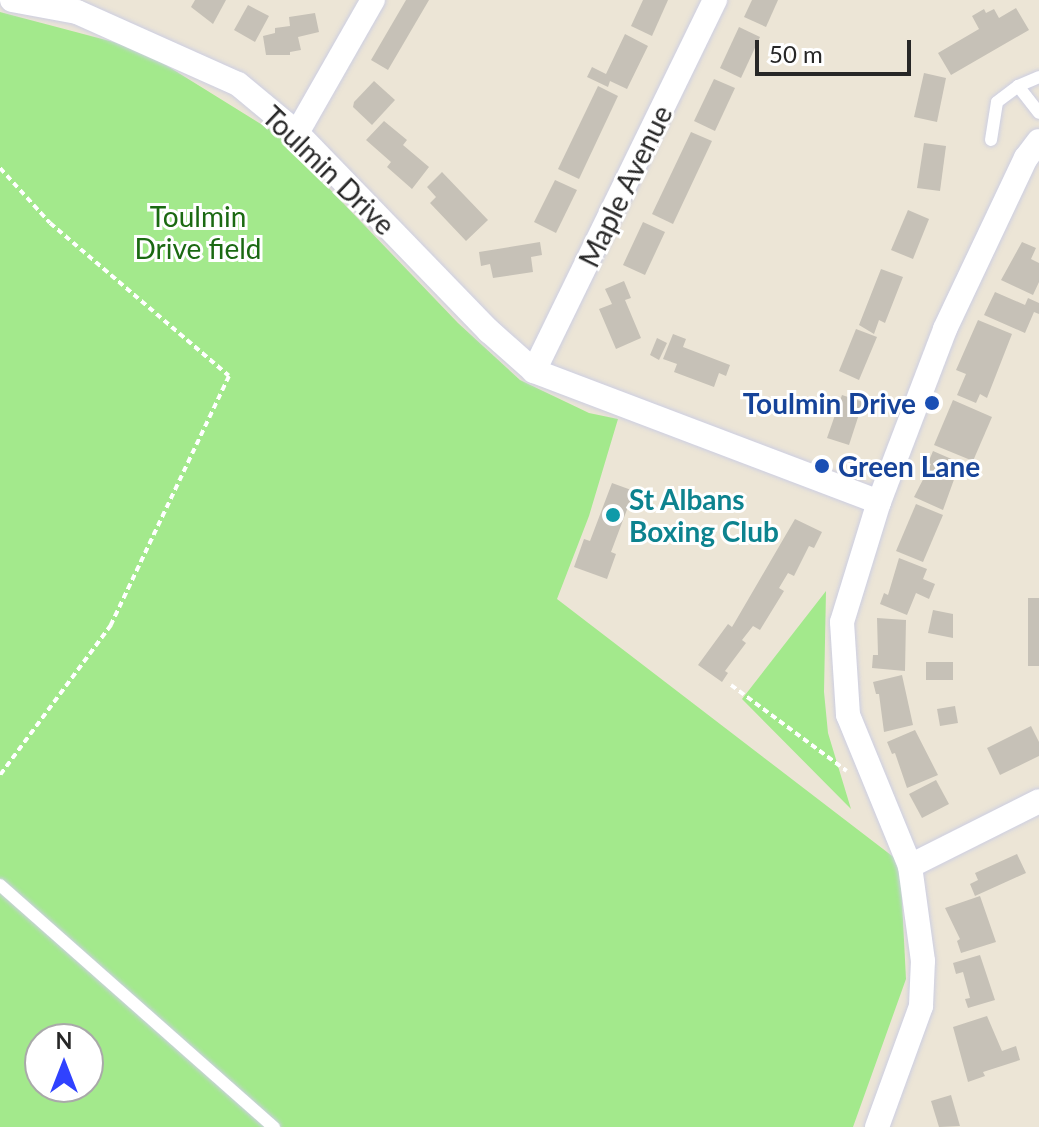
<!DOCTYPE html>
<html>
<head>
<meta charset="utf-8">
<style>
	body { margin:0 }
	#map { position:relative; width:1039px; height:1127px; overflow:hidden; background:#ece5d6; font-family:Lato,sans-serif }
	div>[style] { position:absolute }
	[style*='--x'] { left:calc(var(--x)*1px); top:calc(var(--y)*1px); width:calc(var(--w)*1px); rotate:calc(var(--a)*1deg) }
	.green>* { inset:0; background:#a3e98c }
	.building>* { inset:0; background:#c6c1b7 }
	.path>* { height:4px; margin-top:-2px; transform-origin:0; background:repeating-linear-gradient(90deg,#fff 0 6px,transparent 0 10px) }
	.roads { filter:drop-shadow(0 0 2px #cccee2) drop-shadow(0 0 2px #cccee2) }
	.lane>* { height:12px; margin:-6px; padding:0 6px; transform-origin:6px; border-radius:6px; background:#fff }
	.street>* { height:24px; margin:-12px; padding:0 12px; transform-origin:12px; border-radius:12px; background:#fff }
	.dots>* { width:22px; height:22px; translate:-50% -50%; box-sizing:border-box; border:4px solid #fff; border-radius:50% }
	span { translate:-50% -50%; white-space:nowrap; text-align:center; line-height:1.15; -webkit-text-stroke:6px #fff; paint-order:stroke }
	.street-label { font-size:28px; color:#272727 }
	.park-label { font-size:28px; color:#1b6912 }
	.transit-label { font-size:28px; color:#164399; font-weight:700 }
	.right { translate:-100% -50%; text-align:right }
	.left { translate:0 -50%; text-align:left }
	.culture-label { font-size:28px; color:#0d838f; font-weight:700 }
	.north { position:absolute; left:24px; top:1023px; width:80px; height:80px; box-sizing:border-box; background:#fff; border:2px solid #a9a9a9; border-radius:50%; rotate:0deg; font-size:22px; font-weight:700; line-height:32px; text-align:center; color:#272727 }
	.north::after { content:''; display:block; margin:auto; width:28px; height:36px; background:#3042ff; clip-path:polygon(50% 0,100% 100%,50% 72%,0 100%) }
	.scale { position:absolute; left:755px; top:40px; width:156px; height:36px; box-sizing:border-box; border:4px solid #272727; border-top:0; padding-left:10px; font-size:24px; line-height:28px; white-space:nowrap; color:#272727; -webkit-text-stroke:6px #fff; paint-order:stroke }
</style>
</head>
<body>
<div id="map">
	<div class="green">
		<div style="clip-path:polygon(evenodd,0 12px,140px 49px,277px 134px,458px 323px,520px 380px,589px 413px,618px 419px,589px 516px,557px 599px,900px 862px,906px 979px,853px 1127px,0 1127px,0 12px,40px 1039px,88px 1039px,88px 1087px,40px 1087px,40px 1039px)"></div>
		<div style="clip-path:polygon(826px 591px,824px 692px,828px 733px,851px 809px,742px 699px)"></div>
	</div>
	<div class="building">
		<div style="clip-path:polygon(195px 0,226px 0,213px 24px,191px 7px)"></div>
		<div style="clip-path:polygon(406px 0,429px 0,388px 70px,371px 60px)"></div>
		<div style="clip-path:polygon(643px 0,668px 0,652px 36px,631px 26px)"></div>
		<div style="clip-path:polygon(752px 0,778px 0,766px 27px,744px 17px)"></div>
		<div style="clip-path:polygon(248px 5px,269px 16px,255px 42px,234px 30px)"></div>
		<div style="clip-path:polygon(1016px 8px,1029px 30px,951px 75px,938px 53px,979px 29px,972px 16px,984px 9px,986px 13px,994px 9px,999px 18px)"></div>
		<div style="clip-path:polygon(315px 13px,319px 32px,298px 37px,301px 50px,290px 52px,290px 55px,266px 55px,263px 36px,275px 33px,275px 28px,290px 26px,289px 17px)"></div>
		<div style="clip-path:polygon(739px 27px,760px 37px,741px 78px,720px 68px)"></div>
		<div style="clip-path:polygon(625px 34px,648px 46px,627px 89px,610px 81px,608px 87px,587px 77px,592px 67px,606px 74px)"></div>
		<div style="clip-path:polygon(924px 73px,946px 78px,937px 122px,914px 117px)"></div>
		<div style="clip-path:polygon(714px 79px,735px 88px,715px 131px,694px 121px)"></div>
		<div style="clip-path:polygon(374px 81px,395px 100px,372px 125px,353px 107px,354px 102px)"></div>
		<div style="clip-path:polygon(598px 86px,618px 96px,579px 179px,558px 169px)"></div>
		<div style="clip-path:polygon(384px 121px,407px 140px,403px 145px,429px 167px,412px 189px,387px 167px,391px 162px,366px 140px)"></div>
		<div style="clip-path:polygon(691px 132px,712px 141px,673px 224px,652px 214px)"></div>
		<div style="clip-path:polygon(924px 143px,946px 146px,940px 191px,917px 188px)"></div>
		<div style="clip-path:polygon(442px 172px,488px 220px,466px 241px,430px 203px,436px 197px,427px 187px)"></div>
		<div style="clip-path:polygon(555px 180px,577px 190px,556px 233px,534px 222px)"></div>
		<div style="clip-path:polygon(908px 210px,929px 219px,913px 259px,891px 250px)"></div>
		<div style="clip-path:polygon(643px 222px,665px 232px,645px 275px,623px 265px)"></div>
		<div style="clip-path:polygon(540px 242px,542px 255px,531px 257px,533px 272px,493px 278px,490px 264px,481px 266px,479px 252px)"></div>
		<div style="clip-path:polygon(1022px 242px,1036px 248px,1031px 259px,1039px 263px,1039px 282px,1033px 295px,1001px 280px)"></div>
		<div style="clip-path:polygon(881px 269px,903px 277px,885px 323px,879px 320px,874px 334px,859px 325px)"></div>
		<div style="clip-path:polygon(624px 281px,631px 298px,625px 300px,641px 338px,616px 349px,599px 309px,612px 304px,605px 289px)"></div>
		<div style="clip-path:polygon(995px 292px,1025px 305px,1028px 298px,1039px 303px,1039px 314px,1034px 312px,1025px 333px,984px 315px)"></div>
		<div style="clip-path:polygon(978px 320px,1012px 334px,987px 398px,980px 394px,976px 403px,957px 395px,966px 374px,956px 370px)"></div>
		<div style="clip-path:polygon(856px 329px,877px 337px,859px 380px,839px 371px)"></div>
		<div style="clip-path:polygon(673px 334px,686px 339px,683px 347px,730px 365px,726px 376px,719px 373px,714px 387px,674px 372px,677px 364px,663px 359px)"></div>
		<div style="clip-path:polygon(657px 338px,667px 343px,659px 360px,650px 355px)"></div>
		<div style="clip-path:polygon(842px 395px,863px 402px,849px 445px,827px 438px)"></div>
		<div style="clip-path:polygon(953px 400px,992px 417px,973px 461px,934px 445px)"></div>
		<div style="clip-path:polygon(933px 451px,963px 464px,958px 476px,956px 474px,943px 510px,914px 497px,931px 464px,928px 463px)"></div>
		<div style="clip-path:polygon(612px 483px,634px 491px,611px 552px,616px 554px,607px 579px,574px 567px,584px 539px,590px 541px)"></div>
		<div style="clip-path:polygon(916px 504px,943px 515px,923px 562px,896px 551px)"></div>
		<div style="clip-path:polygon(795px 519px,822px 532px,814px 548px,809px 546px,794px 576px,788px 573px,779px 588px,784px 591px,760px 630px,753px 626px,742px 640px,746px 643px,725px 671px,728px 673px,722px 682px,698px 665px,728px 624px,732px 627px,735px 622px)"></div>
		<div style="clip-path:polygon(899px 558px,927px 569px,923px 579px,935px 584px,929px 599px,916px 593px,907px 615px,880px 604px,884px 593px,888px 595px)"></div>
		<div style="clip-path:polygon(1028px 598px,1039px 598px,1039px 666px,1028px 666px)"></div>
		<div style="clip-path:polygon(933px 610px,953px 614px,953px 638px,928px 633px)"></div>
		<div style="clip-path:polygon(877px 618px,906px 620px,905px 671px,872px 668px,873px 655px,878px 655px)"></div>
		<div style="clip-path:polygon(926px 662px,953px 662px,953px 680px,926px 680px)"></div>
		<div style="clip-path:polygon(902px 675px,913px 725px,884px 732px,879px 694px,876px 694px,873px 682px)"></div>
		<div style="clip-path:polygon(955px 706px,958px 723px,940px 726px,937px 709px)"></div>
		<div style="clip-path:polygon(1031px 726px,1039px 742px,1039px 756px,1000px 775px,987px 748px)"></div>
		<div style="clip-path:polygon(915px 730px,938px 775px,907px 788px,895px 753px,892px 754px,887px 742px)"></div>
		<div style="clip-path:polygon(936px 780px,949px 804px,922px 818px,909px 794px)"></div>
		<div style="clip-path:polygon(1017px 854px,1026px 873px,975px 896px,970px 884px,978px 880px,975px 873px)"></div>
		<div style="clip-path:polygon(980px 896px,996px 942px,961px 953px,957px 941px,960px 939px,945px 908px)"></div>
		<div style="clip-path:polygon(980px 955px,995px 1000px,968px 1008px,965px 999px,970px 998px,963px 972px,956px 974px,953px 963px)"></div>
		<div style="clip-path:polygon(987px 1016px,1002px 1051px,1016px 1046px,1020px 1060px,983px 1072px,985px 1076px,968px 1082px,953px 1027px)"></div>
		<div style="clip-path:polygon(951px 1095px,960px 1126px,939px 1127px,931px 1101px)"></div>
	</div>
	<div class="path">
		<div style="--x:0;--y:168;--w:74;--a:47.7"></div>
		<div style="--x:50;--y:223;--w:235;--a:40.5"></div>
		<div style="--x:229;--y:376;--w:276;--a:115.4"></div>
		<div style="--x:111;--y:625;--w:187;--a:126.5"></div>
		<div style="--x:731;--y:685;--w:144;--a:36.6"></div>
	</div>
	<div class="roads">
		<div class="lane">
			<div style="--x:1018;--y:86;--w:34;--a:52"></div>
			<div style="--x:991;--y:140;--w:38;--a:-81"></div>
			<div style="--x:997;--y:102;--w:26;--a:-37"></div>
			<div style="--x:1018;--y:86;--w:23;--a:-23"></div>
			<div style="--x:0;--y:885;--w:366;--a:41.5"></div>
		</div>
		<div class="street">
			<div style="--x:12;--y:0;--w:66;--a:10.5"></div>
			<div style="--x:77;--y:12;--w:176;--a:24.1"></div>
			<div style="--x:238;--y:84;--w:77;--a:39.7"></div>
			<div style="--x:297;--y:133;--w:276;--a:45.9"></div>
			<div style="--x:489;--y:331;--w:60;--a:41.6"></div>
			<div style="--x:534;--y:371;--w:369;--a:20.8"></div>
			<div style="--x:297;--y:133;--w:153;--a:-60.3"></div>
			<div style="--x:534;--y:371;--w:413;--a:-64"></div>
			<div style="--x:910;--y:866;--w:144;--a:-26.7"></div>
			<div style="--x:877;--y:1127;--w:129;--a:-70"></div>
			<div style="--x:921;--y:1006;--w:45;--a:-87.5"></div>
			<div style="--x:923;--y:961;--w:96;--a:-97.8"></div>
			<div style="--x:910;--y:866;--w:163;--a:-112.3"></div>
			<div style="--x:848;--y:715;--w:93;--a:-93.7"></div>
			<div style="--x:842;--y:622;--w:126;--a:-72.9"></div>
			<div style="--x:879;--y:502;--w:185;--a:-69.1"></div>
			<div style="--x:945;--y:329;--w:189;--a:-64.7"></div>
			<div style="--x:1026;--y:158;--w:21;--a:-53"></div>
		</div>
	</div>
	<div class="dots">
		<div style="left:932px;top:403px;background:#1a4fb4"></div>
		<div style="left:822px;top:466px;background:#1a4fb4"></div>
		<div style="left:613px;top:515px;background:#0f9aa8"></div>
	</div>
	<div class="street-label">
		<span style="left:329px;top:170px;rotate:44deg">Toulmin Drive</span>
		<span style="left:625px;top:186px;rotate:-64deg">Maple Avenue</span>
	</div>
	<div class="park-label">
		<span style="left:198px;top:232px">Toulmin<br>Drive field</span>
	</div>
	<div class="transit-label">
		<span class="right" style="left:916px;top:403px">Toulmin Drive</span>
		<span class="left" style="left:838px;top:466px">Green Lane</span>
	</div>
	<div class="culture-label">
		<span class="left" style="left:629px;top:515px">St Albans<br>Boxing Club</span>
	</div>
	<div class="north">N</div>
	<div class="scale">50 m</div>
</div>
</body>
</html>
